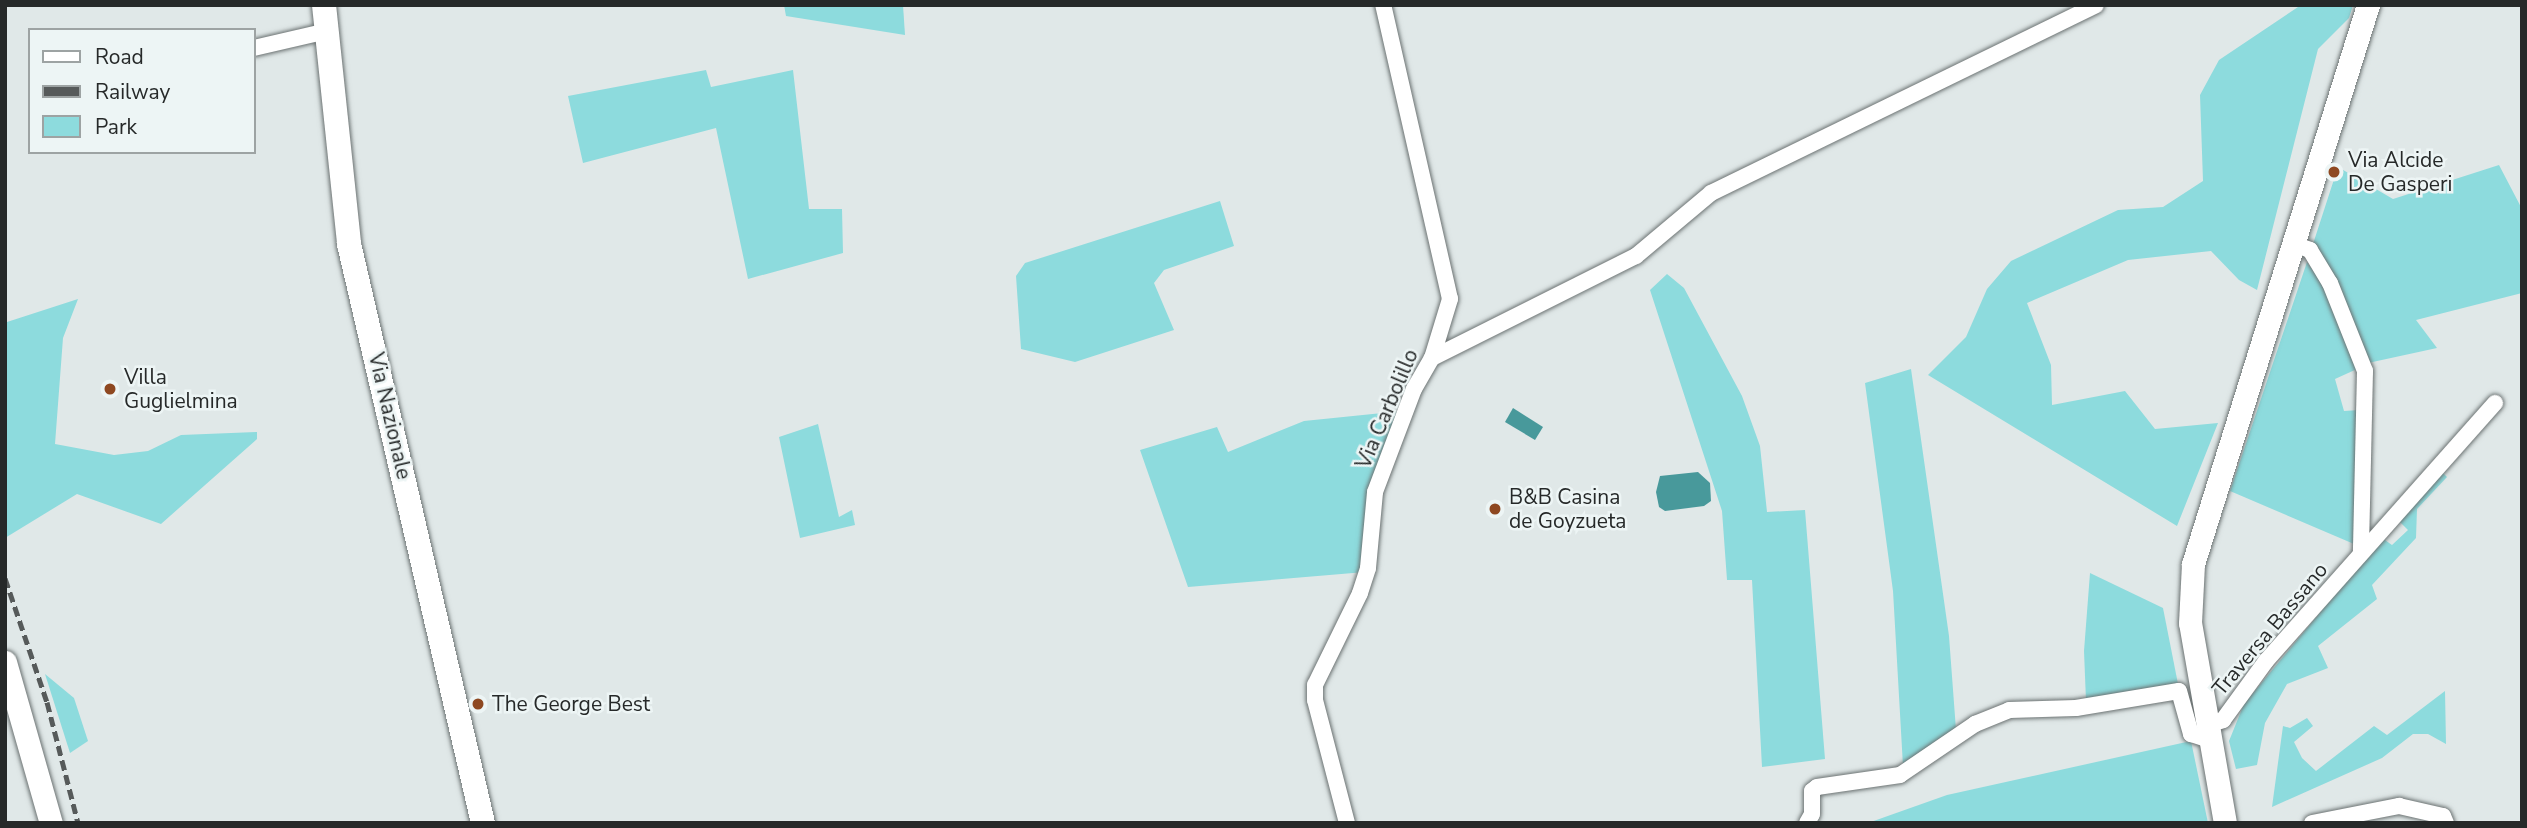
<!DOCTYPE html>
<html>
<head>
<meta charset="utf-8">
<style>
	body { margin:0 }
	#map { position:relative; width:2527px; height:828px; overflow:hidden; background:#e0e8e8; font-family:"Nunito Sans",sans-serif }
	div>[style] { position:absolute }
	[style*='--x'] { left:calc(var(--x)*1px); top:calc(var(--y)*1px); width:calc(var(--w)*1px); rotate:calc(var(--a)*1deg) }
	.green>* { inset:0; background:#8ddbdd }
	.water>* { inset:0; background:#48999b }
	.roads { filter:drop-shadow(0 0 2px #6b7272) drop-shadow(0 0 2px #6b7272) }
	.street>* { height:16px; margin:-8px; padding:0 8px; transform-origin:8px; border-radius:8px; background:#fff }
	.secondary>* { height:23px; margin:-11.5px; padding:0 11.5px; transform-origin:11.5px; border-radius:11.5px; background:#fff }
	.primary>* { height:24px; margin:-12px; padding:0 12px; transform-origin:12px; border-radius:12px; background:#fff }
	.rail>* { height:5px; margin-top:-2.5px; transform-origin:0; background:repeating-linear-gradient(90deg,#565a5a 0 10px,transparent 0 15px) }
	.dots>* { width:19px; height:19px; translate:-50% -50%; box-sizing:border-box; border:4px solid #edf5f5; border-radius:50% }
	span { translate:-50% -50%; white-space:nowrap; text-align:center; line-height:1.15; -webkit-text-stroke:5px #edf5f5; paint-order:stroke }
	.poi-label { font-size:21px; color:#262929 }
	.left { translate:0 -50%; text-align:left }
	.street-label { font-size:21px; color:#262929 }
	.frame { position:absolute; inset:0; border:7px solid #262929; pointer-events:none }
	.legend { position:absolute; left:28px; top:28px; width:228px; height:126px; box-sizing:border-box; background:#edf5f5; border:2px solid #9da3a3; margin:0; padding:9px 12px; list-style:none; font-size:21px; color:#262929 }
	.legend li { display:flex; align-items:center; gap:14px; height:35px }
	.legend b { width:35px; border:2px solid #9da3a3 }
</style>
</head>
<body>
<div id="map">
	<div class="green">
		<div style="clip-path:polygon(784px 5px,903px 5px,905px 35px,786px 16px)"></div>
		<div style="clip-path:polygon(2301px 5px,2353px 5px,2349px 18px,2318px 49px,2257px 290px,2239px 280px,2211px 251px,2128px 260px,2027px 303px,2051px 365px,2052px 405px,2125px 391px,2155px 429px,2218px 423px,2177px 526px,1928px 375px,1966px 337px,1987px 289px,2011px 261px,2118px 210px,2163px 207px,2203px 181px,2200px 95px,2219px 60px)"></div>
		<div style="clip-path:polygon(706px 70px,711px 87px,793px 70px,809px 209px,842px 209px,843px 253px,748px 279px,716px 128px,583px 163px,568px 96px)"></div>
		<div style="clip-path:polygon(2499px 165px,2522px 209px,2522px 293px,2416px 320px,2437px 348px,2368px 363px,2313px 244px,2338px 167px,2393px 199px)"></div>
		<div style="clip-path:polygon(1220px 201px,1234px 246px,1164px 270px,1154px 283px,1174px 330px,1075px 362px,1021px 349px,1016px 276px,1025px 263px)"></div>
		<div style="clip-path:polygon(2307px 262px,2324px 286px,2357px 369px,2335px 379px,2344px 411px,2360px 410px,2354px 544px,2230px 491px)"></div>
		<div style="clip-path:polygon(1667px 274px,1684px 288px,1742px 396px,1760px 446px,1767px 512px,1805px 510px,1825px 759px,1762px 767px,1752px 580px,1727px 580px,1722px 511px,1650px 290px)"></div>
		<div style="clip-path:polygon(78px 299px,63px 338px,55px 444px,114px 455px,148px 451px,181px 435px,257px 432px,257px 439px,161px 524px,77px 494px,5px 538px,5px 318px,7px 322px)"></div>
		<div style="clip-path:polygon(1911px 369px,1949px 636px,1956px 730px,1903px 766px,1893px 591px,1865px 383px)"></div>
		<div style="clip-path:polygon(1402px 411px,1373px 484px,1365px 572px,1188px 587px,1140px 450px,1217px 427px,1228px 452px,1304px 421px)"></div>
		<div style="clip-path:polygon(818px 424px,839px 517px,852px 510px,855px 525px,800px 538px,779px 437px)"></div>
		<div style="clip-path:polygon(2442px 472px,2447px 477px,2417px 509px,2416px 538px,2372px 585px,2377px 599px,2318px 646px,2328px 668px,2287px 684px,2265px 723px,2257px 765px,2236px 769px,2229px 741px,2244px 704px,2382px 538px,2392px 545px,2408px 530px,2399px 521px)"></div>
		<div style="clip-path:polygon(2090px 573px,2163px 608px,2178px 684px,2086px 701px,2084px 651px)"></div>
		<div style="clip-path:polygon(45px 674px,74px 698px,88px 741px,70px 753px)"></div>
		<div style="clip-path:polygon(2445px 691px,2446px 744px,2428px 734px,2413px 734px,2382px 758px,2272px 807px,2283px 726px,2290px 728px,2307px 718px,2313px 726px,2294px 742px,2302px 758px,2316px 771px,2374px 726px,2387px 735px)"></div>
		<div style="clip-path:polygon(2191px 741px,2208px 823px,1868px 823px,1947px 795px)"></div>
	</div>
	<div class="water">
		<div style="clip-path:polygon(1513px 408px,1543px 427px,1535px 440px,1505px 422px)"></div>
		<div style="clip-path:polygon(1698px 472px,1710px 483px,1711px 501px,1704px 506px,1665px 511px,1659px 507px,1656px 492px,1660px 476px)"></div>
	</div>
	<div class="roads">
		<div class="street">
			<div style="--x:254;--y:48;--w:75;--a:-13.1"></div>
			<div style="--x:2293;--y:244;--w:18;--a:19"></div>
			<div style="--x:2310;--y:250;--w:39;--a:59"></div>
			<div style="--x:2330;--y:283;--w:95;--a:68.3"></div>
			<div style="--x:2365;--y:371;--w:182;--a:91.3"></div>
			<div style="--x:1432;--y:358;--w:228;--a:-26.6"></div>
			<div style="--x:1636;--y:256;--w:98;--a:-40"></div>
			<div style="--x:1711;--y:193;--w:428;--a:-26"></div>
			<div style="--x:2208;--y:725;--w:16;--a:-18"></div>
			<div style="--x:2223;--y:720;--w:73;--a:-53.9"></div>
			<div style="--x:2266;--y:661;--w:345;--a:-48.4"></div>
			<div style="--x:1347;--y:823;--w:127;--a:-104.6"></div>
			<div style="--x:1315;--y:700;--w:15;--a:-90"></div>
			<div style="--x:1315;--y:685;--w:102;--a:-63.9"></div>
			<div style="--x:1360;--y:593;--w:26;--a:-72"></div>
			<div style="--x:1368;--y:568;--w:76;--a:-84.7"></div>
			<div style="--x:1375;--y:492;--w:110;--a:-69.3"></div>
			<div style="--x:1414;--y:389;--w:36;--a:-60"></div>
			<div style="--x:1432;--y:358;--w:62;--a:-73"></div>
			<div style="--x:1450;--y:299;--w:302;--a:-102.8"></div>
			<div style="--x:1807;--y:823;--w:10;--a:-61"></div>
			<div style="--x:1812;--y:814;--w:23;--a:-90"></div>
			<div style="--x:1812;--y:791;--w:6;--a:-39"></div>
			<div style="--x:1817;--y:787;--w:84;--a:-8.2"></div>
			<div style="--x:1900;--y:775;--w:91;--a:-34.2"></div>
			<div style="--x:1975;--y:724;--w:37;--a:-22"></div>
			<div style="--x:2009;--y:710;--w:67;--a:-1.7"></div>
			<div style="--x:2076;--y:708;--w:104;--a:-9.4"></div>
			<div style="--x:2179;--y:691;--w:45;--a:74.4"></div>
			<div style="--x:2191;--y:734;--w:20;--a:18"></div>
			<div style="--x:2312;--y:823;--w:89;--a:-11.1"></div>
			<div style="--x:2399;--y:806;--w:45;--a:12.8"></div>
			<div style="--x:2443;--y:816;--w:8;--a:67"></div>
		</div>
		<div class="secondary">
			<div style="--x:5;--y:662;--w:167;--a:74.1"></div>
			<div style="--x:2225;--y:823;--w:203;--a:-99.9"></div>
			<div style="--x:2190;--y:623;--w:59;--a:-87.1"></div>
			<div style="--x:2193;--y:564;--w:586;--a:-72.62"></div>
		</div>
		<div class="primary">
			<div style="--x:324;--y:5;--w:240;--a:84"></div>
			<div style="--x:349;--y:244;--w:594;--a:76.97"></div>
		</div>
	</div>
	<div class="rail">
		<div style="--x:5;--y:578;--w:131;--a:71.3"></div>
		<div style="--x:47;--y:702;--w:125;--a:75.6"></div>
	</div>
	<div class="dots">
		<div style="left:2334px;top:172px;background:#8e4821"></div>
		<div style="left:110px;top:389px;background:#8e4821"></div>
		<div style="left:1495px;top:509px;background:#8e4821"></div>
		<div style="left:478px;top:704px;background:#8e4821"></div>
	</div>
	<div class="poi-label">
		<span class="left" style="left:2348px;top:172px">Via Alcide<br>De Gasperi</span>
		<span class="left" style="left:124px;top:389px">Villa<br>Guglielmina</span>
		<span class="left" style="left:1509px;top:509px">B&amp;B Casina<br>de Goyzueta</span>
		<span class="left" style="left:492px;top:704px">The George Best</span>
	</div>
	<div class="street-label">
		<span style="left:1387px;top:409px;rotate:-67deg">Via Carbolillo</span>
		<span style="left:390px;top:416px;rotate:77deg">Via Nazionale</span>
		<span style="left:2270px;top:629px;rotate:-50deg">Traversa Bassano</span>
	</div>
	<div class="frame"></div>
	<ul class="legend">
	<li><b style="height:9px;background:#fff"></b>Road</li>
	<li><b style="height:9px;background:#565a5a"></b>Railway</li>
	<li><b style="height:19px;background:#8ddbdd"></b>Park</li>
	</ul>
</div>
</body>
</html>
